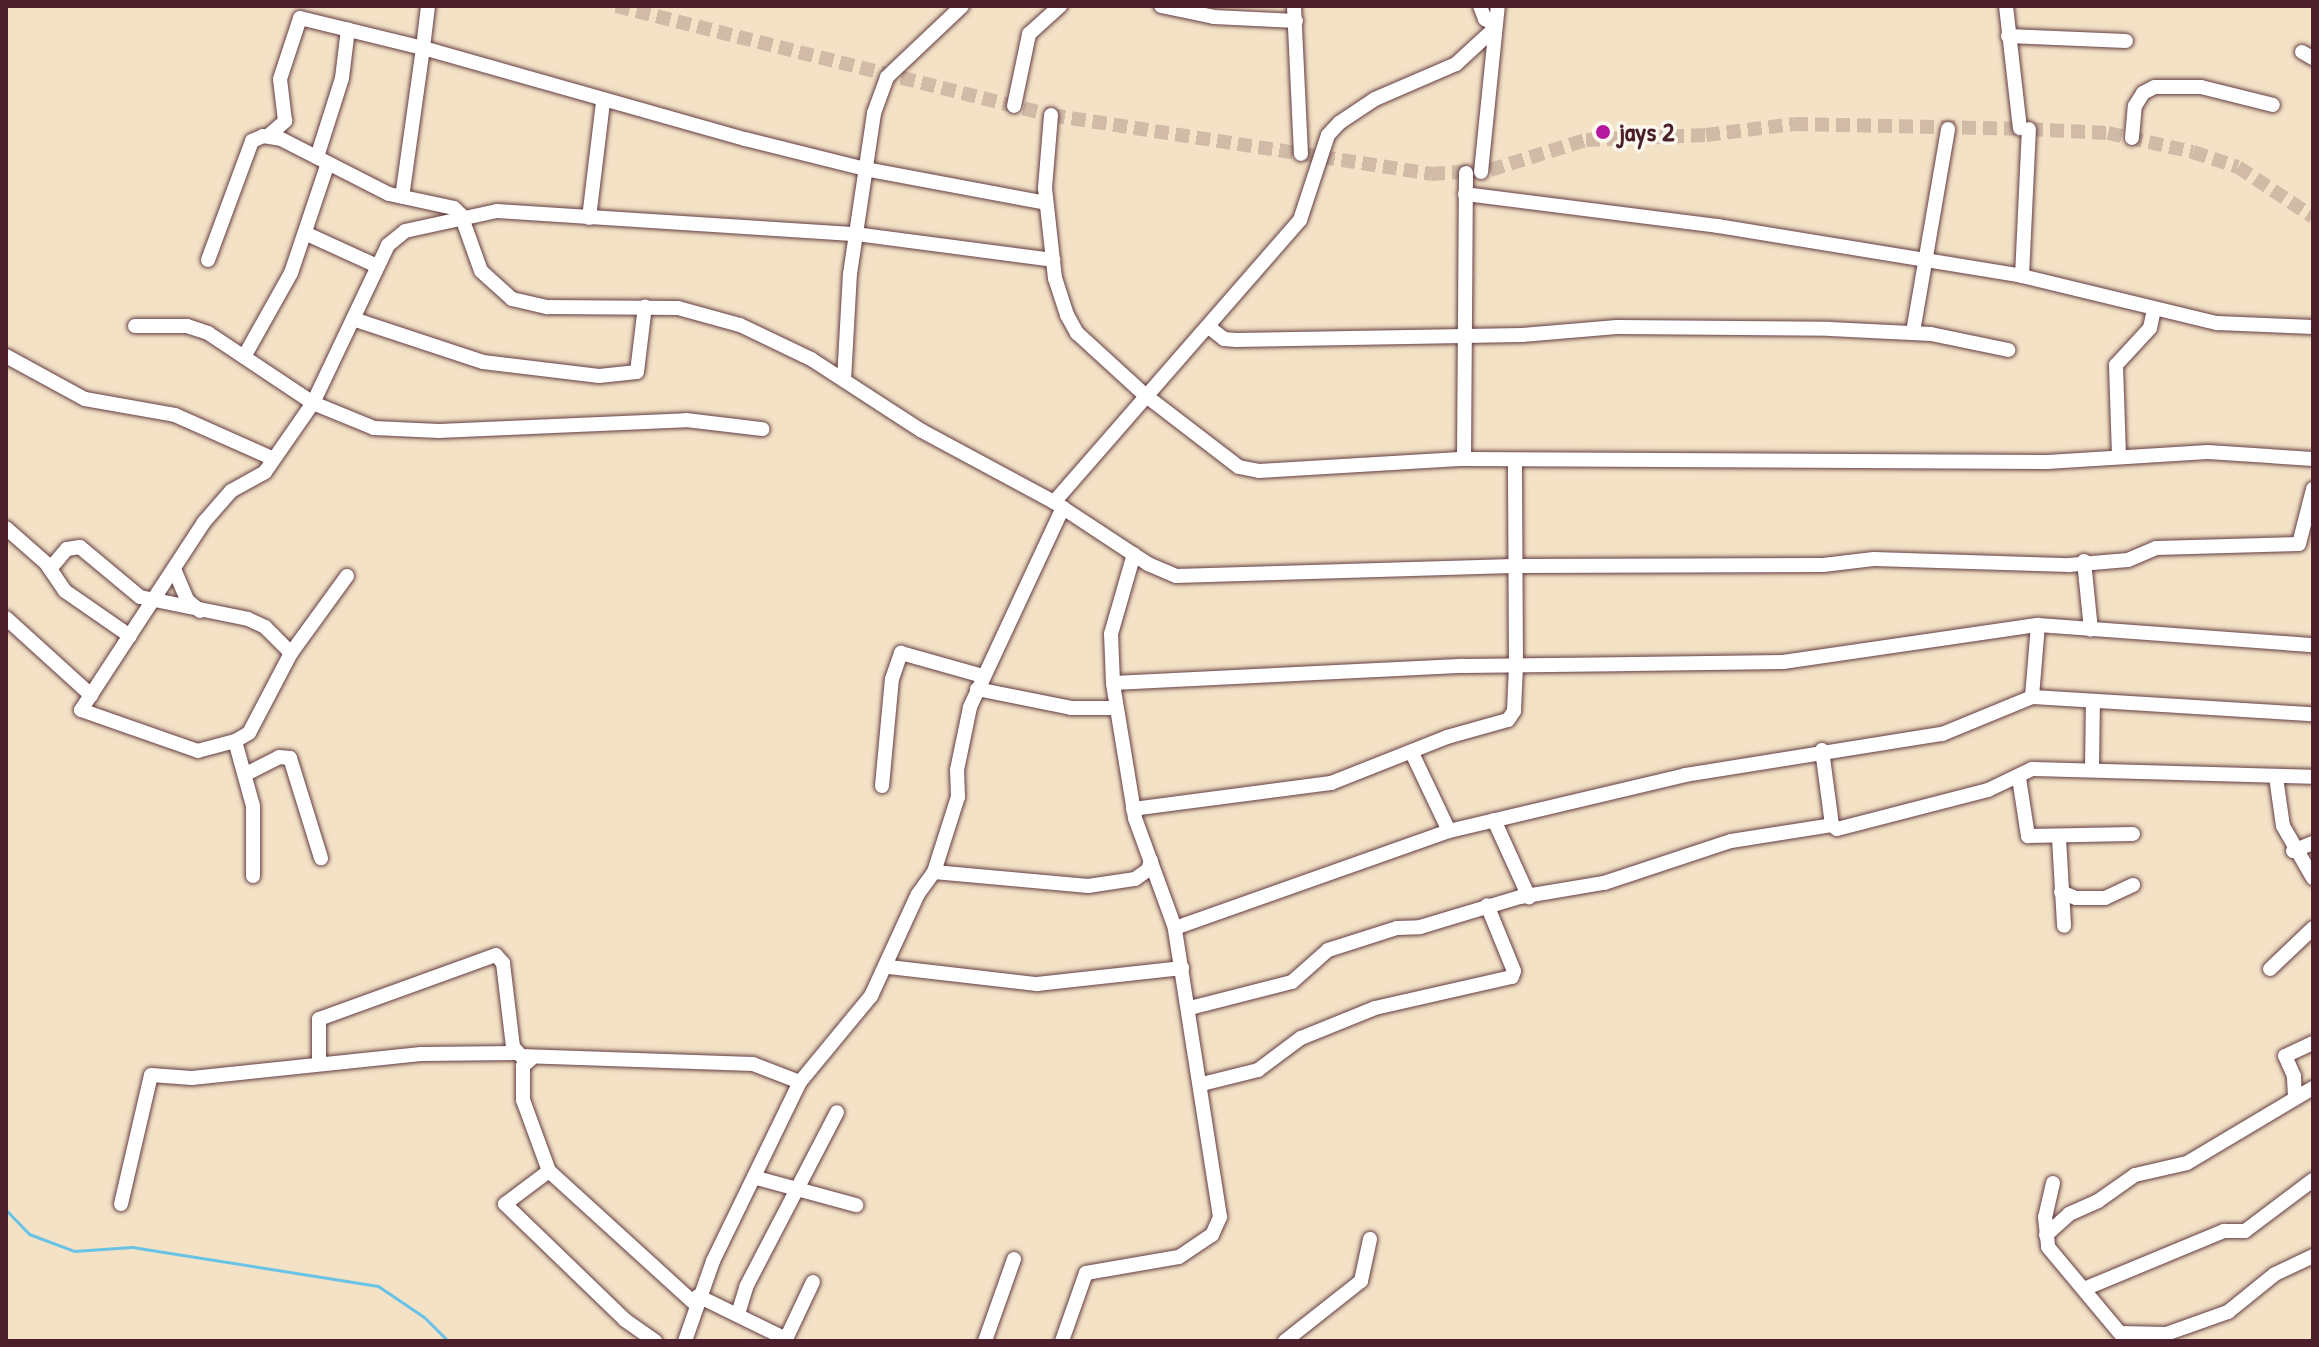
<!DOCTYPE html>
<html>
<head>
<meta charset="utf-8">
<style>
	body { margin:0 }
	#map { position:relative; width:2319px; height:1347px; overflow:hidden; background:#f3e2c6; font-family:"Patrick Hand",sans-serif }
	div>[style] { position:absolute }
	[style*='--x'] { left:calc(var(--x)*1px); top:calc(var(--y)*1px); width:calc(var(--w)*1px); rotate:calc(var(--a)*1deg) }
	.stream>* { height:3px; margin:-1.5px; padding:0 1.5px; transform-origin:1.5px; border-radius:1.5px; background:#68c3e6 }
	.minor-tunnel>* { height:14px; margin-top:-7px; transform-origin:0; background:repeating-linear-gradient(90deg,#d1bba7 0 14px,transparent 0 21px) }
	.roads { filter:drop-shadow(0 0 2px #633c42) drop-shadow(0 0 2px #633c42) }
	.minor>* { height:14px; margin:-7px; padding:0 7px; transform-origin:7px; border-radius:7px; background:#fff }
	.dots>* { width:22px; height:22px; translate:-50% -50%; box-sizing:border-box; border:4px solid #fbf7ec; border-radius:50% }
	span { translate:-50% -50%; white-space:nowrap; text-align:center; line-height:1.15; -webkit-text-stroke:7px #fbf7ec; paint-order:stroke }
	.poi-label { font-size:26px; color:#4a1f2b; font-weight:700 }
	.left { translate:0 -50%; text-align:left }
	.frame { position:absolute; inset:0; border:8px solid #4a1f2b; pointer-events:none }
</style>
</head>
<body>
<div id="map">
	<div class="stream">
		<div style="--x:6;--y:1210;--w:33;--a:46"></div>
		<div style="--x:29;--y:1234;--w:48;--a:20.7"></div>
		<div style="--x:74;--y:1251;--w:58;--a:-3.9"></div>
		<div style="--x:132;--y:1247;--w:249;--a:9"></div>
		<div style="--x:378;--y:1286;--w:55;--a:34"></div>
		<div style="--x:424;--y:1317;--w:34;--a:45"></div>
	</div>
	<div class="minor-tunnel">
		<div style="--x:616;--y:6;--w:448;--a:14.1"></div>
		<div style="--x:1051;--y:115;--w:385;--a:8.8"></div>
		<div style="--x:1431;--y:174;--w:59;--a:-3.9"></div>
		<div style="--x:1490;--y:170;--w:101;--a:-17.4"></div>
		<div style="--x:1586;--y:140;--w:120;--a:-2.4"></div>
		<div style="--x:1706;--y:135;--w:89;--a:-7.1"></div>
		<div style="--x:1794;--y:124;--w:235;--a:1.2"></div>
		<div style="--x:2029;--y:129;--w:79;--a:2.9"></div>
		<div style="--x:2108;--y:133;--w:87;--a:12.6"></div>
		<div style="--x:2193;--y:152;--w:47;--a:18.4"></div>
		<div style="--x:2238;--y:167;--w:90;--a:33.7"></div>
	</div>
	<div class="roads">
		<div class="minor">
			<div style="--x:428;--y:6;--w:42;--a:96.8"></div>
			<div style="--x:423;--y:48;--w:335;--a:15.8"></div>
			<div style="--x:745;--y:139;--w:124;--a:14"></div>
			<div style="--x:865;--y:169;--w:184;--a:10.6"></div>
			<div style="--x:1161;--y:6;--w:54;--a:11.7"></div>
			<div style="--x:1214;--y:17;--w:82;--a:2.8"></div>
			<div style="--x:1294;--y:6;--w:148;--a:87.3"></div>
			<div style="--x:1480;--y:6;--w:14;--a:69"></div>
			<div style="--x:1485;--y:19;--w:10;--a:29"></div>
			<div style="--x:2006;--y:6;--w:123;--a:83.5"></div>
			<div style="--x:2008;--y:36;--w:118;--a:2.4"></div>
			<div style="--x:2302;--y:52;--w:13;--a:29"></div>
			<div style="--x:1014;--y:106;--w:74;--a:-78.2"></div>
			<div style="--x:1029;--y:34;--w:42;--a:-42.1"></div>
			<div style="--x:1051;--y:115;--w:73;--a:94.7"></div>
			<div style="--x:1045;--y:188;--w:91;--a:83.7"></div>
			<div style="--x:1055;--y:278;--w:39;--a:72"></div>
			<div style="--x:1067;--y:315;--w:21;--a:61"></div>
			<div style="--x:1077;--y:333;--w:92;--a:42.4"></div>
			<div style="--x:1145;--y:395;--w:118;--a:37.5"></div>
			<div style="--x:1239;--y:467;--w:20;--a:11"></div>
			<div style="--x:1259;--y:471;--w:205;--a:-3.4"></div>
			<div style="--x:1464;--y:459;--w:583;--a:0.29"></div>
			<div style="--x:2047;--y:462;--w:161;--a:-3.6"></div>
			<div style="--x:2208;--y:452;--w:105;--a:3.8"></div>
			<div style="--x:268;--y:136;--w:23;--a:-41"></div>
			<div style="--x:285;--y:121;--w:42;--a:-96.8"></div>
			<div style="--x:280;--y:79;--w:64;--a:-71.8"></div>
			<div style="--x:300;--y:18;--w:127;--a:13.7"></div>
			<div style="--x:423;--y:48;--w:150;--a:98"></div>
			<div style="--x:2132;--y:138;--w:32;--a:-85"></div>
			<div style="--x:2135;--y:106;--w:15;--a:-58"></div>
			<div style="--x:2143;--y:93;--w:13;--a:-27"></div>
			<div style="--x:2155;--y:87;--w:46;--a:0"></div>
			<div style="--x:2201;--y:87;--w:74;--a:14"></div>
			<div style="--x:317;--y:157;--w:83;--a:-72.4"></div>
			<div style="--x:342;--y:78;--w:49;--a:-83"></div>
			<div style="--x:1481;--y:172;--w:167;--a:-84.2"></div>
			<div style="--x:1465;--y:194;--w:255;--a:7.2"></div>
			<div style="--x:1718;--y:226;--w:308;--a:9.3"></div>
			<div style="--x:2022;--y:276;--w:201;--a:13.6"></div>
			<div style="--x:2217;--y:323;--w:96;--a:2.4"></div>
			<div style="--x:589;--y:218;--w:117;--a:-83.1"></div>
			<div style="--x:307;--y:234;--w:77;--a:24.6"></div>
			<div style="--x:208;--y:260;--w:127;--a:-69.7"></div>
			<div style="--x:252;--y:141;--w:12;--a:-24"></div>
			<div style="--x:263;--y:136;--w:18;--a:9"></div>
			<div style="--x:281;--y:139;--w:121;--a:27"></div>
			<div style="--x:389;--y:194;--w:66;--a:12.2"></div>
			<div style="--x:454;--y:208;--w:10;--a:45"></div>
			<div style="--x:461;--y:215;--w:59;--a:70.3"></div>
			<div style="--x:481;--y:271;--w:42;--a:42.1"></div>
			<div style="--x:512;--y:299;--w:37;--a:13"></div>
			<div style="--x:548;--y:307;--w:130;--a:0.4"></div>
			<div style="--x:678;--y:308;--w:64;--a:15.3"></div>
			<div style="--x:740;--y:325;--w:79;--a:25.6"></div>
			<div style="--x:811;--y:359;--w:132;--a:33"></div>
			<div style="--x:922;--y:431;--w:150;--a:28.3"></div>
			<div style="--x:1054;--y:502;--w:113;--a:33.4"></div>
			<div style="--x:1148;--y:564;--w:30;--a:23"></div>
			<div style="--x:1176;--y:576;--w:337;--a:-1.7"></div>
			<div style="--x:1513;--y:566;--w:310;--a:-0.2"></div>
			<div style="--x:1823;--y:565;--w:51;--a:-6.7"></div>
			<div style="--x:1874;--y:559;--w:195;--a:1.8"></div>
			<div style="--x:2069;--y:565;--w:59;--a:-4.8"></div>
			<div style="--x:2128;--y:560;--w:30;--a:-23"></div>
			<div style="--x:2156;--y:548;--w:143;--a:-1.6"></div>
			<div style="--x:2299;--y:544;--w:57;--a:-75.7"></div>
			<div style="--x:2022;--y:276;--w:147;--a:-87.3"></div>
			<div style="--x:353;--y:319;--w:137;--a:18.3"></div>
			<div style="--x:483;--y:362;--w:117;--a:6.9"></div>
			<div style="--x:599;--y:376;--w:38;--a:-6"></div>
			<div style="--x:637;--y:372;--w:66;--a:-83.1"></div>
			<div style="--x:135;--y:326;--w:52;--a:0"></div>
			<div style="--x:187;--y:326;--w:22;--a:18"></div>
			<div style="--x:208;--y:333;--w:126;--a:33.7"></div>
			<div style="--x:313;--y:403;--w:66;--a:22.3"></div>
			<div style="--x:374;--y:428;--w:65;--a:2.6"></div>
			<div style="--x:439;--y:431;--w:247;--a:-2.5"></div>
			<div style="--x:686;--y:420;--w:77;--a:6.8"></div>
			<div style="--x:1210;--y:328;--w:18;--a:38"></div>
			<div style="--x:1224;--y:339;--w:12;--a:5"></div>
			<div style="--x:1236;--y:340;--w:286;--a:-1"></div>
			<div style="--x:1522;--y:335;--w:95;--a:-4.8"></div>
			<div style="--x:1617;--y:327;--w:213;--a:0.5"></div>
			<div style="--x:1830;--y:329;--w:101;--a:2.8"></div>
			<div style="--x:1931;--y:334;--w:79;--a:11.7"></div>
			<div style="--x:1913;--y:332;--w:206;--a:-80.2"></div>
			<div style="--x:245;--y:355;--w:94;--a:-60.7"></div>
			<div style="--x:291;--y:273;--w:116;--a:-71.4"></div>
			<div style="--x:6;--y:356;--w:90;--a:28.6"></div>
			<div style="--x:85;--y:399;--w:91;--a:10.1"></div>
			<div style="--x:175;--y:415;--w:108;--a:24"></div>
			<div style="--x:844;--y:380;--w:106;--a:-86.8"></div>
			<div style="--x:850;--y:274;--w:163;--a:-81.5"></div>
			<div style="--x:874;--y:113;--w:38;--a:-70"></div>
			<div style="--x:887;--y:77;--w:103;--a:-43.4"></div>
			<div style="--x:2119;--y:456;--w:91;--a:-91.9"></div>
			<div style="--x:2116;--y:365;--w:50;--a:-47.4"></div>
			<div style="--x:2150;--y:328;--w:19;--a:-78"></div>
			<div style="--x:1464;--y:459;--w:286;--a:-89.6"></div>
			<div style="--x:1054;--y:502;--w:374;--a:-48.9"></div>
			<div style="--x:1300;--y:220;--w:89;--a:-71.8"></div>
			<div style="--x:1328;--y:135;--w:16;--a:-47"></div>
			<div style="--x:1339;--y:123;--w:43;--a:-33.7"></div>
			<div style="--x:1375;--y:99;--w:88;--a:-23.4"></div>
			<div style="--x:1456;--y:64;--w:50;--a:-42.6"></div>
			<div style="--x:6;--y:528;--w:53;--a:41.2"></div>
			<div style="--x:46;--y:563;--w:34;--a:56"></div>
			<div style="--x:65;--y:591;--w:79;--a:34.7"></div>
			<div style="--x:2084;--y:561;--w:69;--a:84.2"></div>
			<div style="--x:50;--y:569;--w:26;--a:-50"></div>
			<div style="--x:67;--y:549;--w:13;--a:-9"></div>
			<div style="--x:80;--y:547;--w:78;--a:39.8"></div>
			<div style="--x:140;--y:597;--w:110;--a:11.5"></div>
			<div style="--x:248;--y:619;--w:19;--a:25"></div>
			<div style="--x:265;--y:627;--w:37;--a:45"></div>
			<div style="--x:174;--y:569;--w:34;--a:67"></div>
			<div style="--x:187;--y:600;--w:17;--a:40"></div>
			<div style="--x:347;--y:576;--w:95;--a:126"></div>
			<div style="--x:291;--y:653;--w:90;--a:117.7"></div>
			<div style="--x:249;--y:733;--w:16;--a:150"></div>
			<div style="--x:235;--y:741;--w:38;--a:165"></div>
			<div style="--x:198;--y:751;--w:124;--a:-160.7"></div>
			<div style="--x:81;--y:710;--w:225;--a:-56.8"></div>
			<div style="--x:204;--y:522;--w:41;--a:-48.9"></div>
			<div style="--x:231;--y:491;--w:39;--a:-29"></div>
			<div style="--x:265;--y:472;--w:84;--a:-55.2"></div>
			<div style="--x:313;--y:403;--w:175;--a:-64.6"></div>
			<div style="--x:388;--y:245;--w:22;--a:-39"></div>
			<div style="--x:405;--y:231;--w:94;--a:-12.3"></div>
			<div style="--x:497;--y:211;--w:360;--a:3.7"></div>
			<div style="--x:856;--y:234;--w:199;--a:7.5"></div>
			<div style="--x:6;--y:618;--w:115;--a:42.2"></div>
			<div style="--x:2038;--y:625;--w:72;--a:94.8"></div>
			<div style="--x:2032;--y:697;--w:282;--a:3.5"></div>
			<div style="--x:1113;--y:683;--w:351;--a:-2.8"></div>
			<div style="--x:1464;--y:666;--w:319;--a:-0.7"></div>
			<div style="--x:1783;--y:662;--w:258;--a:-8.3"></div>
			<div style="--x:2038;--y:625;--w:276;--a:4.2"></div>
			<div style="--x:977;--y:689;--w:96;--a:11.4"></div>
			<div style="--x:1071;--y:708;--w:45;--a:0"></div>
			<div style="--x:235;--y:741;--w:67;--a:74.5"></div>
			<div style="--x:253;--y:806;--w:70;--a:90"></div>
			<div style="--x:1822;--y:750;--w:76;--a:82.4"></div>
			<div style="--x:1832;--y:825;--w:6;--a:39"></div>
			<div style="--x:1837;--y:829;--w:156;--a:-14.5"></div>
			<div style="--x:1988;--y:790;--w:49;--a:-25.5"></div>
			<div style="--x:2032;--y:769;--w:281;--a:1.6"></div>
			<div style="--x:1412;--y:753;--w:86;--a:64.6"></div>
			<div style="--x:2092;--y:769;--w:68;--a:-89.2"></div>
			<div style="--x:246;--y:774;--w:37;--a:-27"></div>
			<div style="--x:279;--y:757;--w:11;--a:5"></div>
			<div style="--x:290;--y:758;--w:105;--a:72.8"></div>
			<div style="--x:2276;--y:777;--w:49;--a:81.9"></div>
			<div style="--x:2283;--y:826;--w:60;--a:60"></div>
			<div style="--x:2019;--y:778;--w:59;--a:81.2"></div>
			<div style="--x:2028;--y:836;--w:105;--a:-1.1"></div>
			<div style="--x:882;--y:786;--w:107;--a:-84.7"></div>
			<div style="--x:892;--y:679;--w:28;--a:-71"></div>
			<div style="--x:901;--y:653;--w:85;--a:15.7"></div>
			<div style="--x:1133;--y:809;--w:200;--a:-7.5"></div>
			<div style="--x:1331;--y:783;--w:125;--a:-21.6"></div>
			<div style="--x:1447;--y:737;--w:63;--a:-15.6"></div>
			<div style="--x:1508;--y:720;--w:11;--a:-56"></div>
			<div style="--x:1514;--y:711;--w:45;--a:-87.5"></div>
			<div style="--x:1516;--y:666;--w:206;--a:-90.3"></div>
			<div style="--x:1494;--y:820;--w:85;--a:65.6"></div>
			<div style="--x:2059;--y:838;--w:88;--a:86.7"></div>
			<div style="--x:2293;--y:851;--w:22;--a:-22"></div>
			<div style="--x:934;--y:872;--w:155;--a:5.2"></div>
			<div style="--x:1088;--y:886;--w:48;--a:-8.5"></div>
			<div style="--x:1135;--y:879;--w:16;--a:-35"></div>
			<div style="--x:1148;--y:870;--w:10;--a:-73"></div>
			<div style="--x:2061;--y:892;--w:16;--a:22"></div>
			<div style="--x:2076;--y:898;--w:29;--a:0"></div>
			<div style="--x:2105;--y:898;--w:31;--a:-25"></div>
			<div style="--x:1175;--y:928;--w:291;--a:-19.5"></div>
			<div style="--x:1449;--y:831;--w:243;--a:-13.3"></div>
			<div style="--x:1685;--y:775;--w:260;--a:-9.1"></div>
			<div style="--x:1942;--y:734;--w:97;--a:-22.3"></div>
			<div style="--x:889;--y:967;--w:149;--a:6.6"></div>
			<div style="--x:1037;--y:984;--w:146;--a:-6.3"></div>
			<div style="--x:2270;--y:969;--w:59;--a:-43.6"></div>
			<div style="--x:1190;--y:1008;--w:105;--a:-14.3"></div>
			<div style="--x:1292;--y:982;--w:48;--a:-41.6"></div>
			<div style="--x:1328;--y:950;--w:72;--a:-17.7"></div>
			<div style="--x:1397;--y:928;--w:23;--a:-2"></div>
			<div style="--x:1420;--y:927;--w:104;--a:-16.7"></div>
			<div style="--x:1520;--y:897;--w:85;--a:-9.5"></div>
			<div style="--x:1604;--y:883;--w:134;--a:-18.3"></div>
			<div style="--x:1731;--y:841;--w:102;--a:-9"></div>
			<div style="--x:531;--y:1059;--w:11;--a:139"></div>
			<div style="--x:523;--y:1066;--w:34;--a:90"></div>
			<div style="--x:523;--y:1100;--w:76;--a:69.9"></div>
			<div style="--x:549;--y:1171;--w:197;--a:42.3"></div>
			<div style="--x:319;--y:1062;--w:43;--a:-90"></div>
			<div style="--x:319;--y:1019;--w:188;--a:-19.9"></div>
			<div style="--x:496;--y:955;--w:11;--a:49"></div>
			<div style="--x:503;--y:963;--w:85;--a:83.2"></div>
			<div style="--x:513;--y:1047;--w:12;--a:48"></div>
			<div style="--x:521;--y:1056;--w:232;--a:2"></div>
			<div style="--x:753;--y:1064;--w:50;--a:21"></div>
			<div style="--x:1202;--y:1084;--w:58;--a:-14"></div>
			<div style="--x:1258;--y:1070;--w:54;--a:-36.7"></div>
			<div style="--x:1301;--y:1038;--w:80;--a:-22.1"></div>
			<div style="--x:1375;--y:1008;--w:140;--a:-12.8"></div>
			<div style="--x:1512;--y:977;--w:6;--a:-72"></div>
			<div style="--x:1514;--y:971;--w:71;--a:-112.2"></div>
			<div style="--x:2295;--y:1097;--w:21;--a:-93"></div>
			<div style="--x:2294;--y:1076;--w:22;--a:-114"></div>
			<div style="--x:2285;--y:1056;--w:31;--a:-25"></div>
			<div style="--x:549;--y:1171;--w:55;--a:143.1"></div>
			<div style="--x:505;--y:1204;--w:167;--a:44"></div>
			<div style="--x:625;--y:1320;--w:37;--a:35"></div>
			<div style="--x:757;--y:1178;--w:103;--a:15.3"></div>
			<div style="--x:2053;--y:1183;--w:35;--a:103"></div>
			<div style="--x:2045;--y:1217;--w:30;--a:84"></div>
			<div style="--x:2048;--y:1247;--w:112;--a:50.1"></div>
			<div style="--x:2120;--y:1333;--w:46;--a:1.2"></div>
			<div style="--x:2166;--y:1334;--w:66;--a:-19.5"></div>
			<div style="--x:2228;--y:1312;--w:60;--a:-39"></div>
			<div style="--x:2275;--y:1274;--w:42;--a:-25.3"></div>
			<div style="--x:121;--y:1204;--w:132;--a:-76.9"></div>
			<div style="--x:151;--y:1075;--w:41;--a:4.2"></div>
			<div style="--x:192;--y:1078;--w:230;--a:-6"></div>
			<div style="--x:421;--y:1054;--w:95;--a:-0.6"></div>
			<div style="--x:2046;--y:1235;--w:31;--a:-42"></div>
			<div style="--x:2069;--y:1214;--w:32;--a:-24"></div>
			<div style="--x:2098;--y:1201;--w:45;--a:-35.1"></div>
			<div style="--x:2135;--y:1175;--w:53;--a:-13"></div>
			<div style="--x:2187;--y:1163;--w:147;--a:-30.8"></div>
			<div style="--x:2084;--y:1289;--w:152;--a:-22.5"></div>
			<div style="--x:2224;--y:1231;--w:21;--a:0"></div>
			<div style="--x:2245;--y:1231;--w:85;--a:-36.9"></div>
			<div style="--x:698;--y:1296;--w:98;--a:26"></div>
			<div style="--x:786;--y:1339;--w:63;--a:-64.7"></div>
			<div style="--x:738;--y:1314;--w:28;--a:-73"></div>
			<div style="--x:746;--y:1287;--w:197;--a:-62.5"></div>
			<div style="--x:685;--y:1341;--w:85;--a:-70.7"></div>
			<div style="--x:713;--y:1261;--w:199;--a:-64.1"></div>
			<div style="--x:800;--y:1082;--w:112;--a:-50.5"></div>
			<div style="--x:871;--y:996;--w:112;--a:-65.3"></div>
			<div style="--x:918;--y:894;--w:27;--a:-54"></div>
			<div style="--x:934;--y:872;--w:79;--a:-72.3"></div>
			<div style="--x:958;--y:797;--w:27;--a:-92"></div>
			<div style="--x:957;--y:770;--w:64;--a:-78.3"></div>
			<div style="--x:970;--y:707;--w:220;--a:-65"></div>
			<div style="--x:985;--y:1341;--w:87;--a:-70.5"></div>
			<div style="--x:1062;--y:1341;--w:72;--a:-70.6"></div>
			<div style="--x:1086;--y:1273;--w:94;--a:-9.8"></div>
			<div style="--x:1179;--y:1257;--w:40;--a:-34"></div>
			<div style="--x:1212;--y:1235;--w:20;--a:-66"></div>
			<div style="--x:1220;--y:1217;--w:292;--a:-98.9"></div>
			<div style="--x:1175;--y:928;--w:117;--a:-110"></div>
			<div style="--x:1135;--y:818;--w:137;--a:-99.3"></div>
			<div style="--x:1113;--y:683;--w:49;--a:-92.3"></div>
			<div style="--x:1111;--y:634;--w:83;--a:-74"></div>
			<div style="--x:1285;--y:1341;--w:97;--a:-38.3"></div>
			<div style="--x:1361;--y:1281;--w:43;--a:-77.9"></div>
		</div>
	</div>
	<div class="dots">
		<div style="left:1603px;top:132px;background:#b5179e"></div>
	</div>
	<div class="poi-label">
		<span class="left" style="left:1619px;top:132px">jays 2</span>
	</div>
	<div class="frame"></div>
</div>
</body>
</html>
